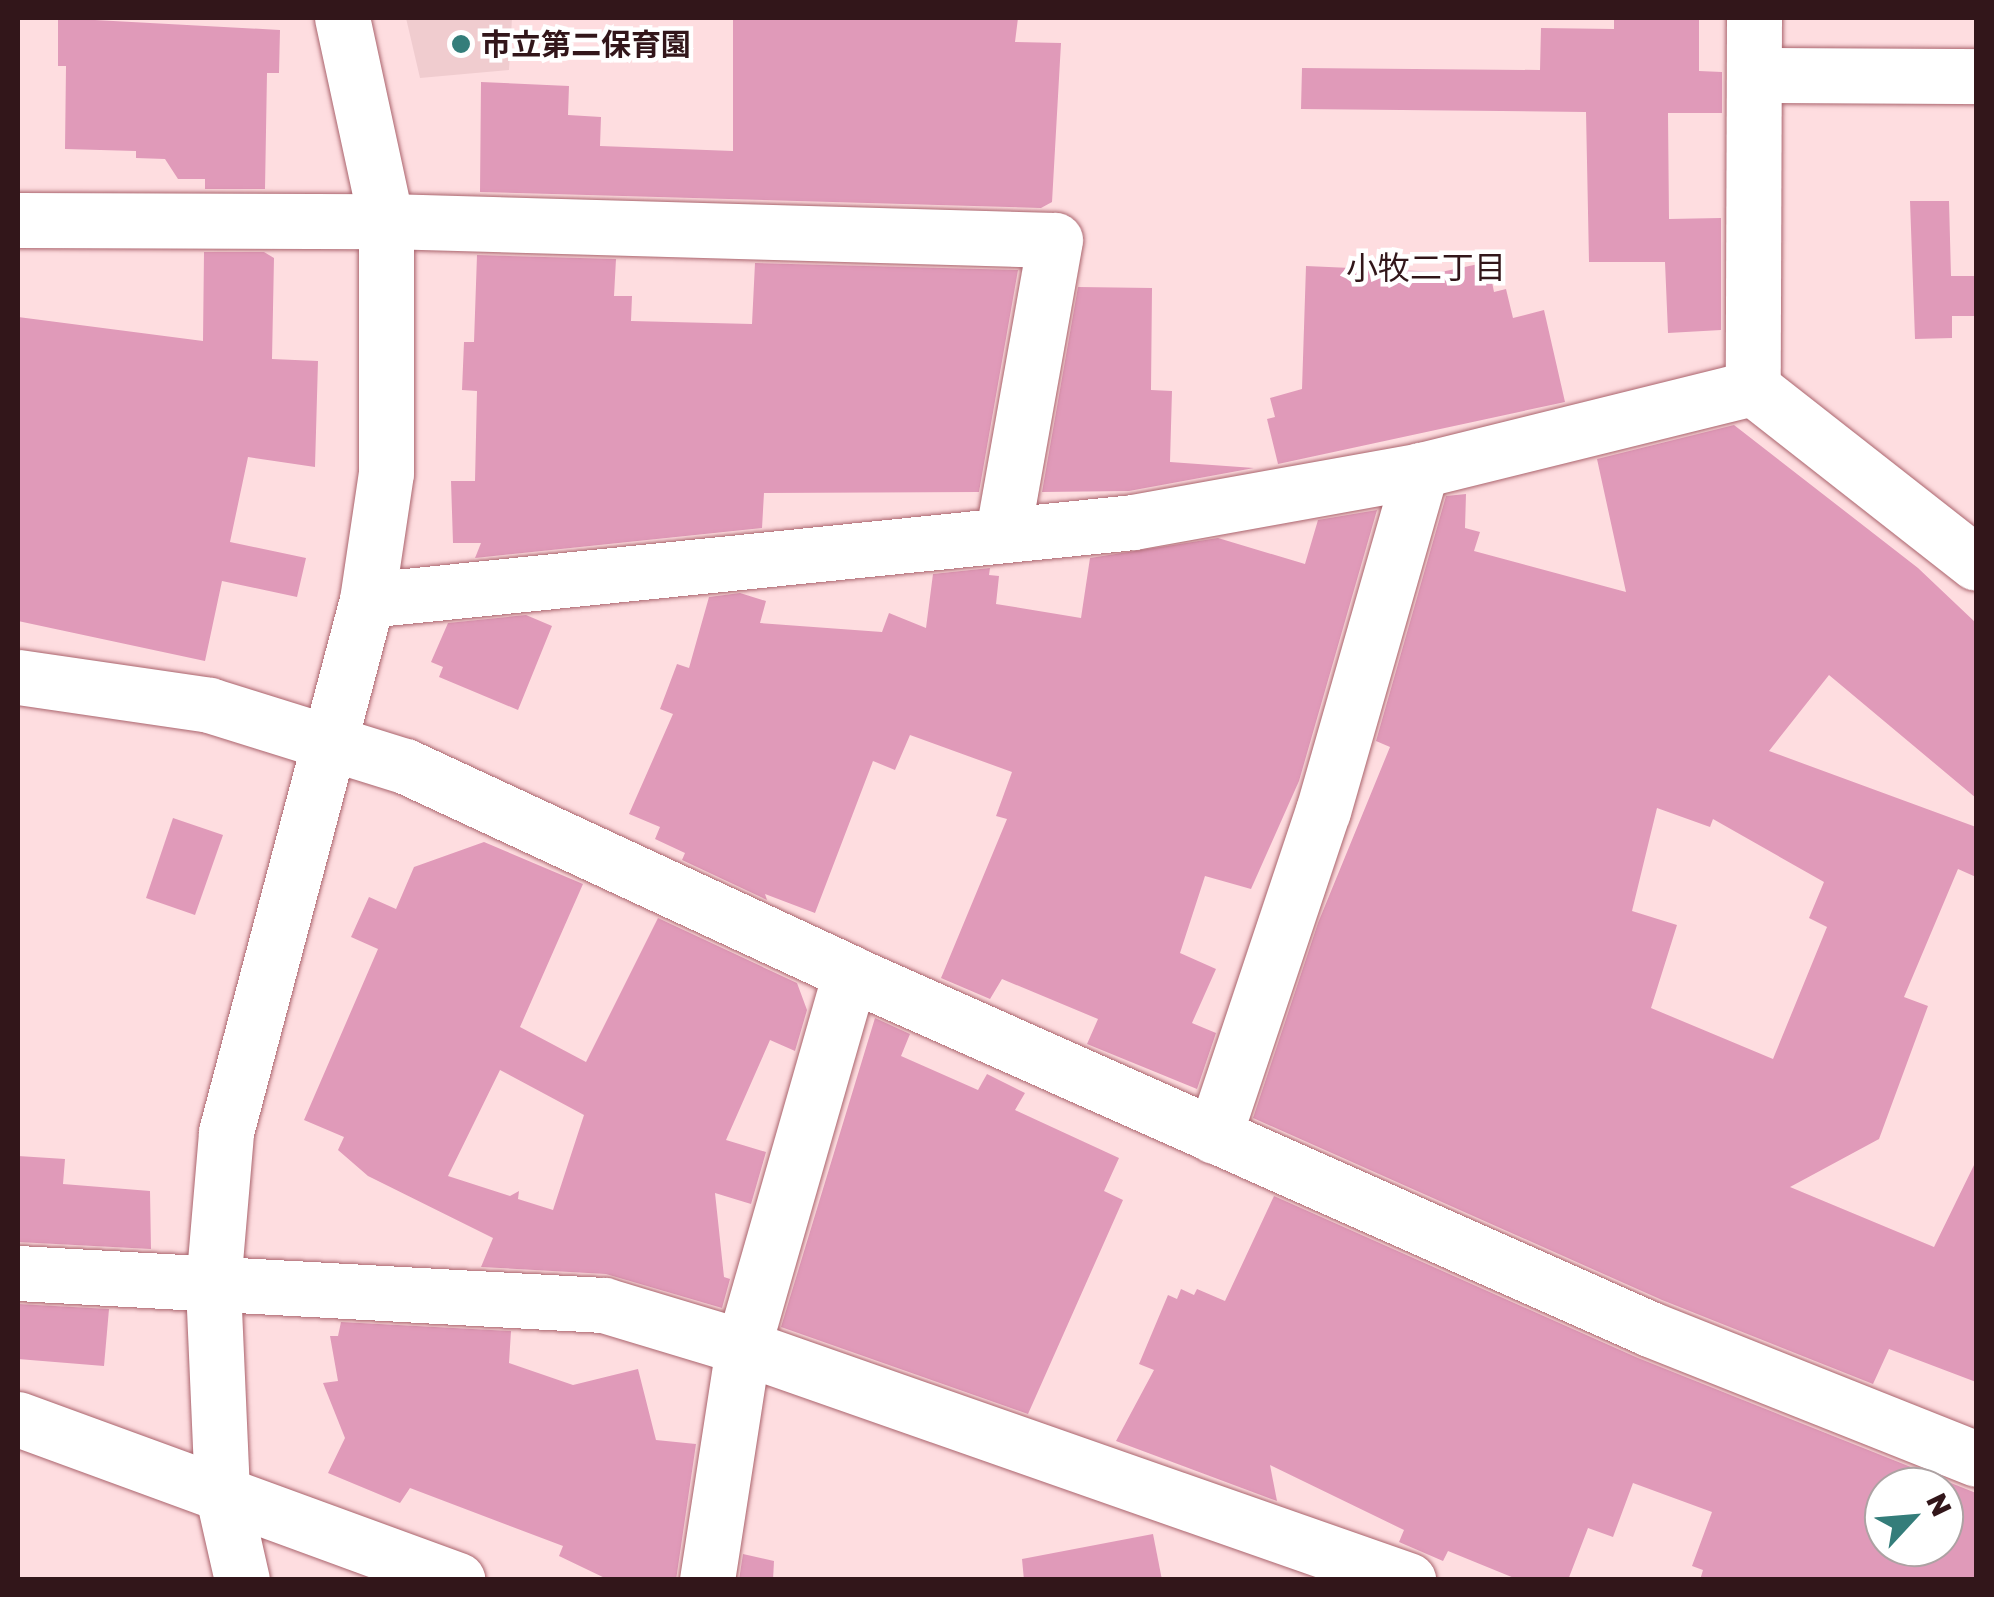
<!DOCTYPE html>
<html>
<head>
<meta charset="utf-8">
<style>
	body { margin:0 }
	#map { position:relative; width:1994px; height:1597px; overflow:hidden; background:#fedde0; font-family:"Golos Text","Noto Sans JP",sans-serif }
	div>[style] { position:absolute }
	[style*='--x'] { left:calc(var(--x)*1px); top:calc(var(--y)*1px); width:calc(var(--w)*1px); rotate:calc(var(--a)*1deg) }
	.built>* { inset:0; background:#f0cccf }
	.building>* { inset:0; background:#e09ab9 }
	.roads { filter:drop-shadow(0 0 2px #aa646d) drop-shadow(0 0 2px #aa646d) }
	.minor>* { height:55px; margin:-27.5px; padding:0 27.5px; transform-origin:27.5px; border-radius:27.5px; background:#fff }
	.dots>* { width:28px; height:28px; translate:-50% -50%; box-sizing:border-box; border:5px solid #fff; border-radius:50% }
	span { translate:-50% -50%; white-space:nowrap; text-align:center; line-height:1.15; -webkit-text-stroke:9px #fff; paint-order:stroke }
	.poi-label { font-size:30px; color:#32161a; font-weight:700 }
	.left { translate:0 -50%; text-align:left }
	.neighbourhood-label { font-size:32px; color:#32161a }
	.frame { position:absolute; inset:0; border:20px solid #32161a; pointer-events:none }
	.north { position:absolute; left:1864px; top:1467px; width:100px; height:100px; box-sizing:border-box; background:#fff; border:2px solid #ada2a3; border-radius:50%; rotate:64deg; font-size:28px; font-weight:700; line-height:40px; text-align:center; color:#32161a }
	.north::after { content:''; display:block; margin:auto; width:35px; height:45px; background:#347d7a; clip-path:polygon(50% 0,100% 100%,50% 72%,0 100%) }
</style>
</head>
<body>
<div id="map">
	<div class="built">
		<div style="clip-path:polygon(406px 18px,512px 18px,509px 70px,420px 78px)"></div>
	</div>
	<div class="building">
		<div style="clip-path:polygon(58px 18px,280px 30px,279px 73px,267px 73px,265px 189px,205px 189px,205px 179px,178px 179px,165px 159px,136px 158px,136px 151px,65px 149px,66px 66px,58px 66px)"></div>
		<div style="clip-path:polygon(733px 18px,1018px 18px,1015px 42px,1061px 43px,1052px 202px,1041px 208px,480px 192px,481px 82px,569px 86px,568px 115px,601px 117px,600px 146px,733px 151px)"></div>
		<div style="clip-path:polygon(1614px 18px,1699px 18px,1699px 71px,1722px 72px,1722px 113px,1668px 113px,1669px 219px,1721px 218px,1721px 330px,1668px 333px,1665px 262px,1589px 262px,1586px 112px,1301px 109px,1302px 68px,1540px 70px,1541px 28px,1614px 29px)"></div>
		<div style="clip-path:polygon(1910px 201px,1949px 201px,1951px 276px,1976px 276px,1976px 316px,1952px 316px,1952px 338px,1915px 339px)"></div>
		<div style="clip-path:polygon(204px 252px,264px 252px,274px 258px,272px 359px,318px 361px,315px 467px,248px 457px,230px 542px,306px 558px,297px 597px,222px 581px,205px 661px,18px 621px,18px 317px,203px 341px)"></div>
		<div style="clip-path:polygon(477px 255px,616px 259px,614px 296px,632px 296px,631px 321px,752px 324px,755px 263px,1018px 270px,979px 492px,764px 493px,762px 528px,475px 558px,481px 543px,453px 543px,451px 481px,475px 481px,477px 391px,462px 390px,464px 342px,474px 342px)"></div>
		<div style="clip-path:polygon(1488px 262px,1494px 292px,1506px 289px,1513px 318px,1544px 310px,1565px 402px,1278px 464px,1267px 419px,1275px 417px,1270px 398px,1302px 389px,1306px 266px,1441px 272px)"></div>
		<div style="clip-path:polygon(1078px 287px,1152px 288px,1151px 390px,1172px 391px,1170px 462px,1254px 468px,1129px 491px,1042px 492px)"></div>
		<div style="clip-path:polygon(evenodd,1734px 425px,1918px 568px,1976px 623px,1976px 798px,1829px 675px,1769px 751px,1976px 827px,1976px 877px,1958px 869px,1904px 997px,1928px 1006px,1879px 1139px,1790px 1187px,1934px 1247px,1976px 1161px,1976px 1382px,1889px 1349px,1873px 1384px,1662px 1300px,1253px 1118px,1318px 923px,1390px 747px,1376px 741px,1446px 496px,1466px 494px,1465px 528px,1480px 532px,1474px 551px,1626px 592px,1597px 459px,1734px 425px,1657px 808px,1710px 827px,1713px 819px,1824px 882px,1809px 918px,1827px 927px,1773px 1059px,1651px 1008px,1677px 925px,1632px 911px,1657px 808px)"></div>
		<div style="clip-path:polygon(1377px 510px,1299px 781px,1251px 889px,1205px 876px,1180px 953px,1216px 969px,1192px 1023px,1216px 1033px,1197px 1089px,1087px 1044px,1098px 1019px,1002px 979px,990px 999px,941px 978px,1007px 819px,996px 816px,1012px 772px,910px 735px,895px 770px,873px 761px,815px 913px,765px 894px,767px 900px,682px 860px,685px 853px,655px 839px,660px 827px,629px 814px,673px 714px,660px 709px,677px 664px,689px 668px,709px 597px,740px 593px,766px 601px,760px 623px,882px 632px,889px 613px,926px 628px,933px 574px,990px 568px,989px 575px,999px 576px,996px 604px,1081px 618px,1090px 558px,1218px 538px,1305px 564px,1318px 520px)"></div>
		<div style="clip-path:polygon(526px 615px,552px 626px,518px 710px,439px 677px,443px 667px,431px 662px,448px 623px)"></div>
		<div style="clip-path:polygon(173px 818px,223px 835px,195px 915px,146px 898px)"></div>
		<div style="clip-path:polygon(evenodd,484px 842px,583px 884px,520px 1027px,586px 1062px,658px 918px,797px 983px,807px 1010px,795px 1051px,770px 1040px,726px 1140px,766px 1152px,751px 1204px,715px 1193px,724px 1277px,730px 1279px,722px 1308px,606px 1274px,481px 1267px,493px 1238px,368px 1176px,338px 1150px,344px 1137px,304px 1120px,378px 949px,351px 937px,369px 897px,396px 909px,414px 867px,484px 842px,500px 1070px,584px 1115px,553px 1210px,518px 1199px,519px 1191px,510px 1196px,448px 1176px,500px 1070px)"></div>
		<div style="clip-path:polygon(875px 1018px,910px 1034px,901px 1056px,978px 1090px,987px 1074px,1025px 1093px,1015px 1110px,1119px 1158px,1104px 1191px,1123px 1200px,1028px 1414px,781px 1327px)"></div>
		<div style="clip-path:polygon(18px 1156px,65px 1159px,63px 1184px,150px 1191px,151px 1249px,18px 1242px)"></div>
		<div style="clip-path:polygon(evenodd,1274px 1196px,1638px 1358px,1976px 1493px,1976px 1580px,1700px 1580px,1703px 1570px,1692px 1566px,1712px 1512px,1633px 1483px,1613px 1537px,1588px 1528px,1568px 1580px,1519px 1580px,1448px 1551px,1443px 1561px,1399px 1542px,1404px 1530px,1270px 1465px,1277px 1501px,1116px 1441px,1154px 1370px,1139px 1364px,1168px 1295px,1177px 1299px,1181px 1289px,1194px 1295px,1197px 1289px,1225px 1301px,1274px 1196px,1884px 1487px,1944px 1487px,1944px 1547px,1884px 1547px,1884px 1487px)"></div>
		<div style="clip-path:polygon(18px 1304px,109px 1309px,104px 1366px,18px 1359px)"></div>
		<div style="clip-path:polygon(341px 1322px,511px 1331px,509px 1363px,573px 1385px,638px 1369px,656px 1440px,696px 1444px,676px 1580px,609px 1580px,559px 1556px,563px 1546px,410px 1488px,400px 1503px,328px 1473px,345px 1438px,323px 1383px,338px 1381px,330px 1336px,338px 1336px)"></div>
		<div style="clip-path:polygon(1153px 1534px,1162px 1580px,1024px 1580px,1022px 1559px)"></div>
		<div style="clip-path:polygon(743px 1554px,774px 1561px,773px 1580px,739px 1580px)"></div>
	</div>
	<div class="roads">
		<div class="minor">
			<div style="--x:1754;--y:18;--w:370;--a:90.2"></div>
			<div style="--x:1753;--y:388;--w:283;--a:38.1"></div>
			<div style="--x:1754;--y:75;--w:222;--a:0.3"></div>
			<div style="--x:18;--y:220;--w:368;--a:0.2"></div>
			<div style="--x:386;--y:221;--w:669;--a:1.63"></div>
			<div style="--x:1055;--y:240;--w:298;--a:100.1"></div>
			<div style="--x:367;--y:600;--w:770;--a:-5.81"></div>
			<div style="--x:1133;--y:522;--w:293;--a:-10.2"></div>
			<div style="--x:1421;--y:470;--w:342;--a:-13.9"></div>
			<div style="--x:18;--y:677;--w:193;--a:8.3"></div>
			<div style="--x:209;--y:705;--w:205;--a:17.3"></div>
			<div style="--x:405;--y:766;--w:491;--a:24.9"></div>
			<div style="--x:850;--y:973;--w:876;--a:23.99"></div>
			<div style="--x:1650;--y:1329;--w:351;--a:21.7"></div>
			<div style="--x:1214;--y:1136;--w:343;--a:-71.5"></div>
			<div style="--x:1323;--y:811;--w:355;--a:-74"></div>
			<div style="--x:18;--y:1273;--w:587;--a:3.13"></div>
			<div style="--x:604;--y:1305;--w:145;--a:16.8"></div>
			<div style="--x:743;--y:1347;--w:705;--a:19.31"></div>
			<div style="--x:18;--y:1419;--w:468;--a:20.1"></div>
			<div style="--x:242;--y:1580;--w:90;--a:-102.8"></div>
			<div style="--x:222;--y:1492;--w:207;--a:-92.5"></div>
			<div style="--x:213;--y:1285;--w:154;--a:-85.1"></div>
			<div style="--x:226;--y:1132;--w:550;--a:-75.16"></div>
			<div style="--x:367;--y:600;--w:128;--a:-81.5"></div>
			<div style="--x:386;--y:473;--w:252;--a:-90"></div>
			<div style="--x:386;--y:221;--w:208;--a:-102.2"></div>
			<div style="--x:707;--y:1580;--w:236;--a:-81.2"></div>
			<div style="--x:743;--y:1347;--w:389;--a:-74"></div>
		</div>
	</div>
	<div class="dots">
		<div style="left:461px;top:44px;background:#347d7a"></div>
	</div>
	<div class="poi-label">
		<span class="left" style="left:481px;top:44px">市立第二保育園</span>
	</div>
	<div class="neighbourhood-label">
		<span style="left:1426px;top:267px">小牧二丁目</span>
	</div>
	<div class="frame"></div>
	<div class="north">N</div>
</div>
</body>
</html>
